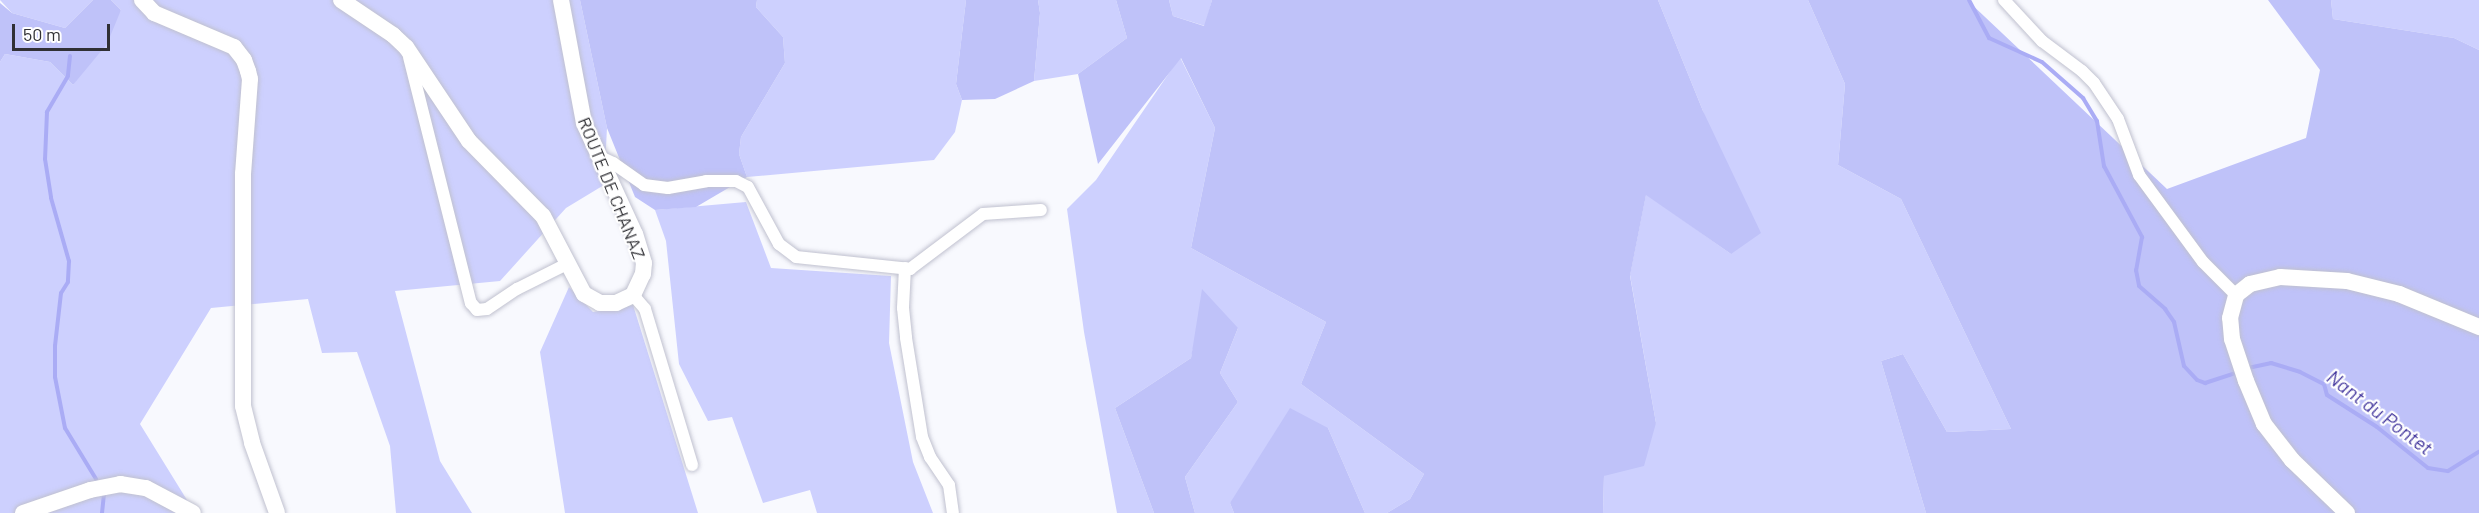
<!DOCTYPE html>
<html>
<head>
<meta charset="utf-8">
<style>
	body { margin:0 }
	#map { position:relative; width:2479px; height:513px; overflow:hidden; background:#f8f9fe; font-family:Barlow,sans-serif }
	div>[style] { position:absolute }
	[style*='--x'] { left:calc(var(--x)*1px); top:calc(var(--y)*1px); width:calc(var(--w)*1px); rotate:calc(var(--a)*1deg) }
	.green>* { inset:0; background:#cdd0fe }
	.forest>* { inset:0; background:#bfc2f9 }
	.stream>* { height:4px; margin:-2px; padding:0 2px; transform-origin:2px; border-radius:2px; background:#aaacf5 }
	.roads { filter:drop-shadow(0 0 2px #c0c1cf) drop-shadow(0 0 2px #c0c1cf) }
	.street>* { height:12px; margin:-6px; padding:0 6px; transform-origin:6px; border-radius:6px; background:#fff }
	.secondary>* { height:16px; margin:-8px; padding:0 8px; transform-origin:8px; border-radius:8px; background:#fff }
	span { translate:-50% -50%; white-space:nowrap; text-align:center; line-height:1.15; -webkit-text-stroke:4.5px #fff; paint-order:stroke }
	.street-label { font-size:18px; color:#303035 }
	.water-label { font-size:20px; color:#44389e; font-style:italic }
	.scale { position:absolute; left:12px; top:24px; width:98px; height:27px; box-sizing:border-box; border:3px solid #303035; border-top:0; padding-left:8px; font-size:18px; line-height:21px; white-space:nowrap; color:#303035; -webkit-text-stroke:4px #fff; paint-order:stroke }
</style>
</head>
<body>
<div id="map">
	<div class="green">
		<div style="clip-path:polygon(0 0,93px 0,65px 28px,12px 13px)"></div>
		<div style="clip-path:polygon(111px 0,580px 0,607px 128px,604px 185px,566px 208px,500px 281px,395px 291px,440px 461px,472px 513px,396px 513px,390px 446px,357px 352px,322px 353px,308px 299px,211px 308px,140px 424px,195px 513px,0 513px,0 62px,5px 54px,50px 62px,73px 85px,121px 10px)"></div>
		<div style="clip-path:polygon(757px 0,966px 0,956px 84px,962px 100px,955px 132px,934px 160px,747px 177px,739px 154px,741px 137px,785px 63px,783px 37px,756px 7px)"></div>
		<div style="clip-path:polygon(1038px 0,1116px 0,1127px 38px,1078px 74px,1034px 81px,1040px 13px)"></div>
		<div style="clip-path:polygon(1169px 0,1212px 0,1205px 26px,1173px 16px)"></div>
		<div style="clip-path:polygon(1658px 0,1808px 0,1845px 84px,1838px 165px,1901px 199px,2011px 429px,1947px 432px,1903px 354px,1881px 361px,1926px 513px,1603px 513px,1604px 476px,1656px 423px,1630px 275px,1646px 194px,1731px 254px,1703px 111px)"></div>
		<div style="clip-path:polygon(2331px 0,2479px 0,2479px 50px,2454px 38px,2333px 19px)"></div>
		<div style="clip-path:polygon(1180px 57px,1215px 128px,1191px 248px,1326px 322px,1301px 384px,1424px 474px,1410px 499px,1387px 513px,1365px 513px,1328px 428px,1230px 503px,1234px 513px,1195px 513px,1185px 477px,1238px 402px,1220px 373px,1238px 328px,1197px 330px,1191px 358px,1115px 408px,1154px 513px,1117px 513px,1084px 332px,1067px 209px,1096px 180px)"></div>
		<div style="clip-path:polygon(746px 202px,771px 268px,891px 276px,889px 343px,913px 462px,933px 513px,817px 513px,810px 490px,763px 503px,732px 417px,708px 421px,679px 364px,666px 241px,655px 210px)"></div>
		<div style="clip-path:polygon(569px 287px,593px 312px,633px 305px,698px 513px,565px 513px,540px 352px)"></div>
	</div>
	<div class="forest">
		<div style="clip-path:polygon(93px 0,111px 0,121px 10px,107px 44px,73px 85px,50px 62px,5px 54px,0 62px,0 3px,12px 13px,65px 28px)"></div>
		<div style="clip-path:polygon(580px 0,757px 0,756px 7px,783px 37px,785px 63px,741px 137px,739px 154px,747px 177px,696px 207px,655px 210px,635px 197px,607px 128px)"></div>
		<div style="clip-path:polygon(966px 0,1038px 0,1040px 13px,1034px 81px,995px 99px,962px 100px,956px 84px)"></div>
		<div style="clip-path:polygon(1116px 0,1169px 0,1173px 16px,1204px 26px,1212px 0,1658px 0,1703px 111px,1761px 233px,1731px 254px,1646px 195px,1630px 276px,1656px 423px,1644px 466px,1604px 476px,1603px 513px,1387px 513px,1410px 499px,1424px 474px,1301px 384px,1326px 322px,1191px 248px,1215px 128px,1181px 58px,1098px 164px,1078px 74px,1127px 38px)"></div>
		<div style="clip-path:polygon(1808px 0,1967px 0,2167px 189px,2306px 138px,2320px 70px,2268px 0,2331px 0,2333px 19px,2454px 38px,2479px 50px,2479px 513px,1926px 513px,1881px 361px,1903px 354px,1947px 432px,2011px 429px,1901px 199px,1838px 165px,1845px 84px)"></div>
		<div style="clip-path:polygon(1202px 289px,1238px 328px,1220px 373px,1238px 402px,1185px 477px,1195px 513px,1154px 513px,1115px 408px,1191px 358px)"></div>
		<div style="clip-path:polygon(1290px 408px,1328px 428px,1365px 513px,1234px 513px,1230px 503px)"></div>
	</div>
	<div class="stream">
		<div style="--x:1969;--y:0;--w:43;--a:62.2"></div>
		<div style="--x:1989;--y:38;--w:58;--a:24.4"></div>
		<div style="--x:2042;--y:62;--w:55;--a:41.3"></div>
		<div style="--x:2083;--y:98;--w:27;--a:59"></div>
		<div style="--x:2097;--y:121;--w:46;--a:81.2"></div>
		<div style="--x:2104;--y:166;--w:81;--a:61.8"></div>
		<div style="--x:2142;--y:237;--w:34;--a:100"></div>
		<div style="--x:2136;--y:270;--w:16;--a:79"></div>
		<div style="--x:2139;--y:286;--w:35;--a:41"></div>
		<div style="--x:2165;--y:309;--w:16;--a:55"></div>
		<div style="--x:2174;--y:322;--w:45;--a:77.2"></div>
		<div style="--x:2184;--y:366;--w:19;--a:47"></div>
		<div style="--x:2197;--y:380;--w:9;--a:21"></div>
		<div style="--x:2205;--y:383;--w:35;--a:-18"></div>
		<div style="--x:70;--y:56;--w:20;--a:96"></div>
		<div style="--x:68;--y:76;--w:42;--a:120.3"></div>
		<div style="--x:47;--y:112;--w:47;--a:92.4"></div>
		<div style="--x:45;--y:159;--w:39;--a:81"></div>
		<div style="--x:51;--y:198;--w:66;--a:74.1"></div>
		<div style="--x:69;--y:261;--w:21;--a:93"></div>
		<div style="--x:68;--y:282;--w:13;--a:122"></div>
		<div style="--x:61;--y:293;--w:53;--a:96.5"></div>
		<div style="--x:55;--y:346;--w:31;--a:90"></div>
		<div style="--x:55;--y:377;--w:52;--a:78.9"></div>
		<div style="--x:65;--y:428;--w:60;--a:58.7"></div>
		<div style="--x:2248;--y:368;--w:24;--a:-12"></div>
		<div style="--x:2271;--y:363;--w:30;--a:17"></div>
		<div style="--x:2300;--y:372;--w:27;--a:27"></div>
		<div style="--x:2324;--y:384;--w:11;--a:75"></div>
		<div style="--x:2327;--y:395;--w:59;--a:32.6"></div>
		<div style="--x:2377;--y:427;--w:65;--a:38.8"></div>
		<div style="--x:2428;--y:468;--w:20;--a:9"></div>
		<div style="--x:2448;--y:471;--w:36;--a:-32"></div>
		<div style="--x:102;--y:513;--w:18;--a:-84"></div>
	</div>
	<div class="roads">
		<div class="street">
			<div style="--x:2004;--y:0;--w:56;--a:47.2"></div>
			<div style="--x:2042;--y:41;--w:50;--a:36.9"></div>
			<div style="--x:2082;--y:71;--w:17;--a:45"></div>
			<div style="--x:2094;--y:83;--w:43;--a:56.3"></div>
			<div style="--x:2118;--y:119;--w:60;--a:69.4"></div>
			<div style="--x:2139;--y:175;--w:108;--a:53.7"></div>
			<div style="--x:2203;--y:262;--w:47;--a:45"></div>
			<div style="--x:409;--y:57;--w:254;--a:75.9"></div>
			<div style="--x:471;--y:303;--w:9;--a:49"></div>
			<div style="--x:477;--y:310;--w:10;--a:-6"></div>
			<div style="--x:487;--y:309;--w:36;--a:-34"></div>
			<div style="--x:517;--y:289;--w:56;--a:-26.6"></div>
			<div style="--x:598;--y:156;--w:17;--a:25"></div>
			<div style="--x:613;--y:163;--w:38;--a:35"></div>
			<div style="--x:644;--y:185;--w:24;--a:7"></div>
			<div style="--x:668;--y:188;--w:39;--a:-10"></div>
			<div style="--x:706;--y:181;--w:30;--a:0"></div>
			<div style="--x:736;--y:181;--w:13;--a:27"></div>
			<div style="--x:748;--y:187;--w:65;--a:61.5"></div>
			<div style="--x:779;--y:244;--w:21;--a:37"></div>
			<div style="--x:796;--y:257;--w:115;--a:6"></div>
			<div style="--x:910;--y:269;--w:91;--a:-37"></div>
			<div style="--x:983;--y:214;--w:58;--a:-3.9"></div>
			<div style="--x:905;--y:268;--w:40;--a:92.9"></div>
			<div style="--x:903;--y:308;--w:30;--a:84"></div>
			<div style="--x:906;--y:338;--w:100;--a:80.8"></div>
			<div style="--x:922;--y:437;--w:22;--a:68"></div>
			<div style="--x:930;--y:457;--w:34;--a:56"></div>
			<div style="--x:949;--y:485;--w:28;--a:82"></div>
			<div style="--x:633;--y:295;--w:18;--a:49"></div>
			<div style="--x:645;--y:309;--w:163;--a:73.2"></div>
		</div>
		<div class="secondary">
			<div style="--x:142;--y:0;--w:18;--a:47"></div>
			<div style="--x:154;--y:13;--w:87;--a:23"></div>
			<div style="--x:234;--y:47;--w:16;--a:52"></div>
			<div style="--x:244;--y:60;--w:12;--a:70"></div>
			<div style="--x:248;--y:71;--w:8;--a:76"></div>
			<div style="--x:250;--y:79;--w:95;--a:94.2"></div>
			<div style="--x:243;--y:174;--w:232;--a:90"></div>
			<div style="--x:243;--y:406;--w:38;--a:76"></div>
			<div style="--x:252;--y:443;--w:74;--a:70.3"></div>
			<div style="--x:341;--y:0;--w:63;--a:33.9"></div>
			<div style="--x:393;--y:35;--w:18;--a:43"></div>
			<div style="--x:406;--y:47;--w:113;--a:56.2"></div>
			<div style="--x:469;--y:141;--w:105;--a:45.4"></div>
			<div style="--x:543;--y:216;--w:88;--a:62.3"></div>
			<div style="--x:584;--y:294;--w:18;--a:29"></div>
			<div style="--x:600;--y:303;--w:16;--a:0"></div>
			<div style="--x:616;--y:303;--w:19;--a:-25"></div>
			<div style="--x:633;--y:295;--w:23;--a:-65"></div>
			<div style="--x:643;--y:274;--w:11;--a:-85"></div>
			<div style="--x:644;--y:263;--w:30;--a:-107"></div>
			<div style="--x:635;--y:234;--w:122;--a:-114.7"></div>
			<div style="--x:584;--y:123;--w:125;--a:-100.6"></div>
			<div style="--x:23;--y:513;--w:71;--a:-18.9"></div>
			<div style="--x:90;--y:490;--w:31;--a:-11"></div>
			<div style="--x:120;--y:484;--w:26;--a:9"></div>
			<div style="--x:146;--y:488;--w:53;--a:28"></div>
			<div style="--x:2347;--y:513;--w:76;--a:-136.1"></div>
			<div style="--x:2292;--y:460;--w:46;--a:-127.9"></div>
			<div style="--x:2264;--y:424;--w:47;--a:-112.7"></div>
			<div style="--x:2246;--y:381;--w:44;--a:-108.4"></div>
			<div style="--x:2232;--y:339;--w:21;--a:-95"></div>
			<div style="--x:2230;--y:318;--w:24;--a:-75"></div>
			<div style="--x:2236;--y:295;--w:18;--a:-38"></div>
			<div style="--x:2250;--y:284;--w:31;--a:-13"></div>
			<div style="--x:2280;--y:277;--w:67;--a:3.4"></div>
			<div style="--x:2347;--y:281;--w:54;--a:14"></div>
			<div style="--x:2399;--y:294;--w:87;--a:22.4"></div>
		</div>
	</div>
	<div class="street-label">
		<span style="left:612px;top:188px;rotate:68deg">ROUTE DE CHANAZ</span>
	</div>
	<div class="water-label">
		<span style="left:2380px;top:412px;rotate:37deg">Nant du Pontet</span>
	</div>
	<div class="scale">50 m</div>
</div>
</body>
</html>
